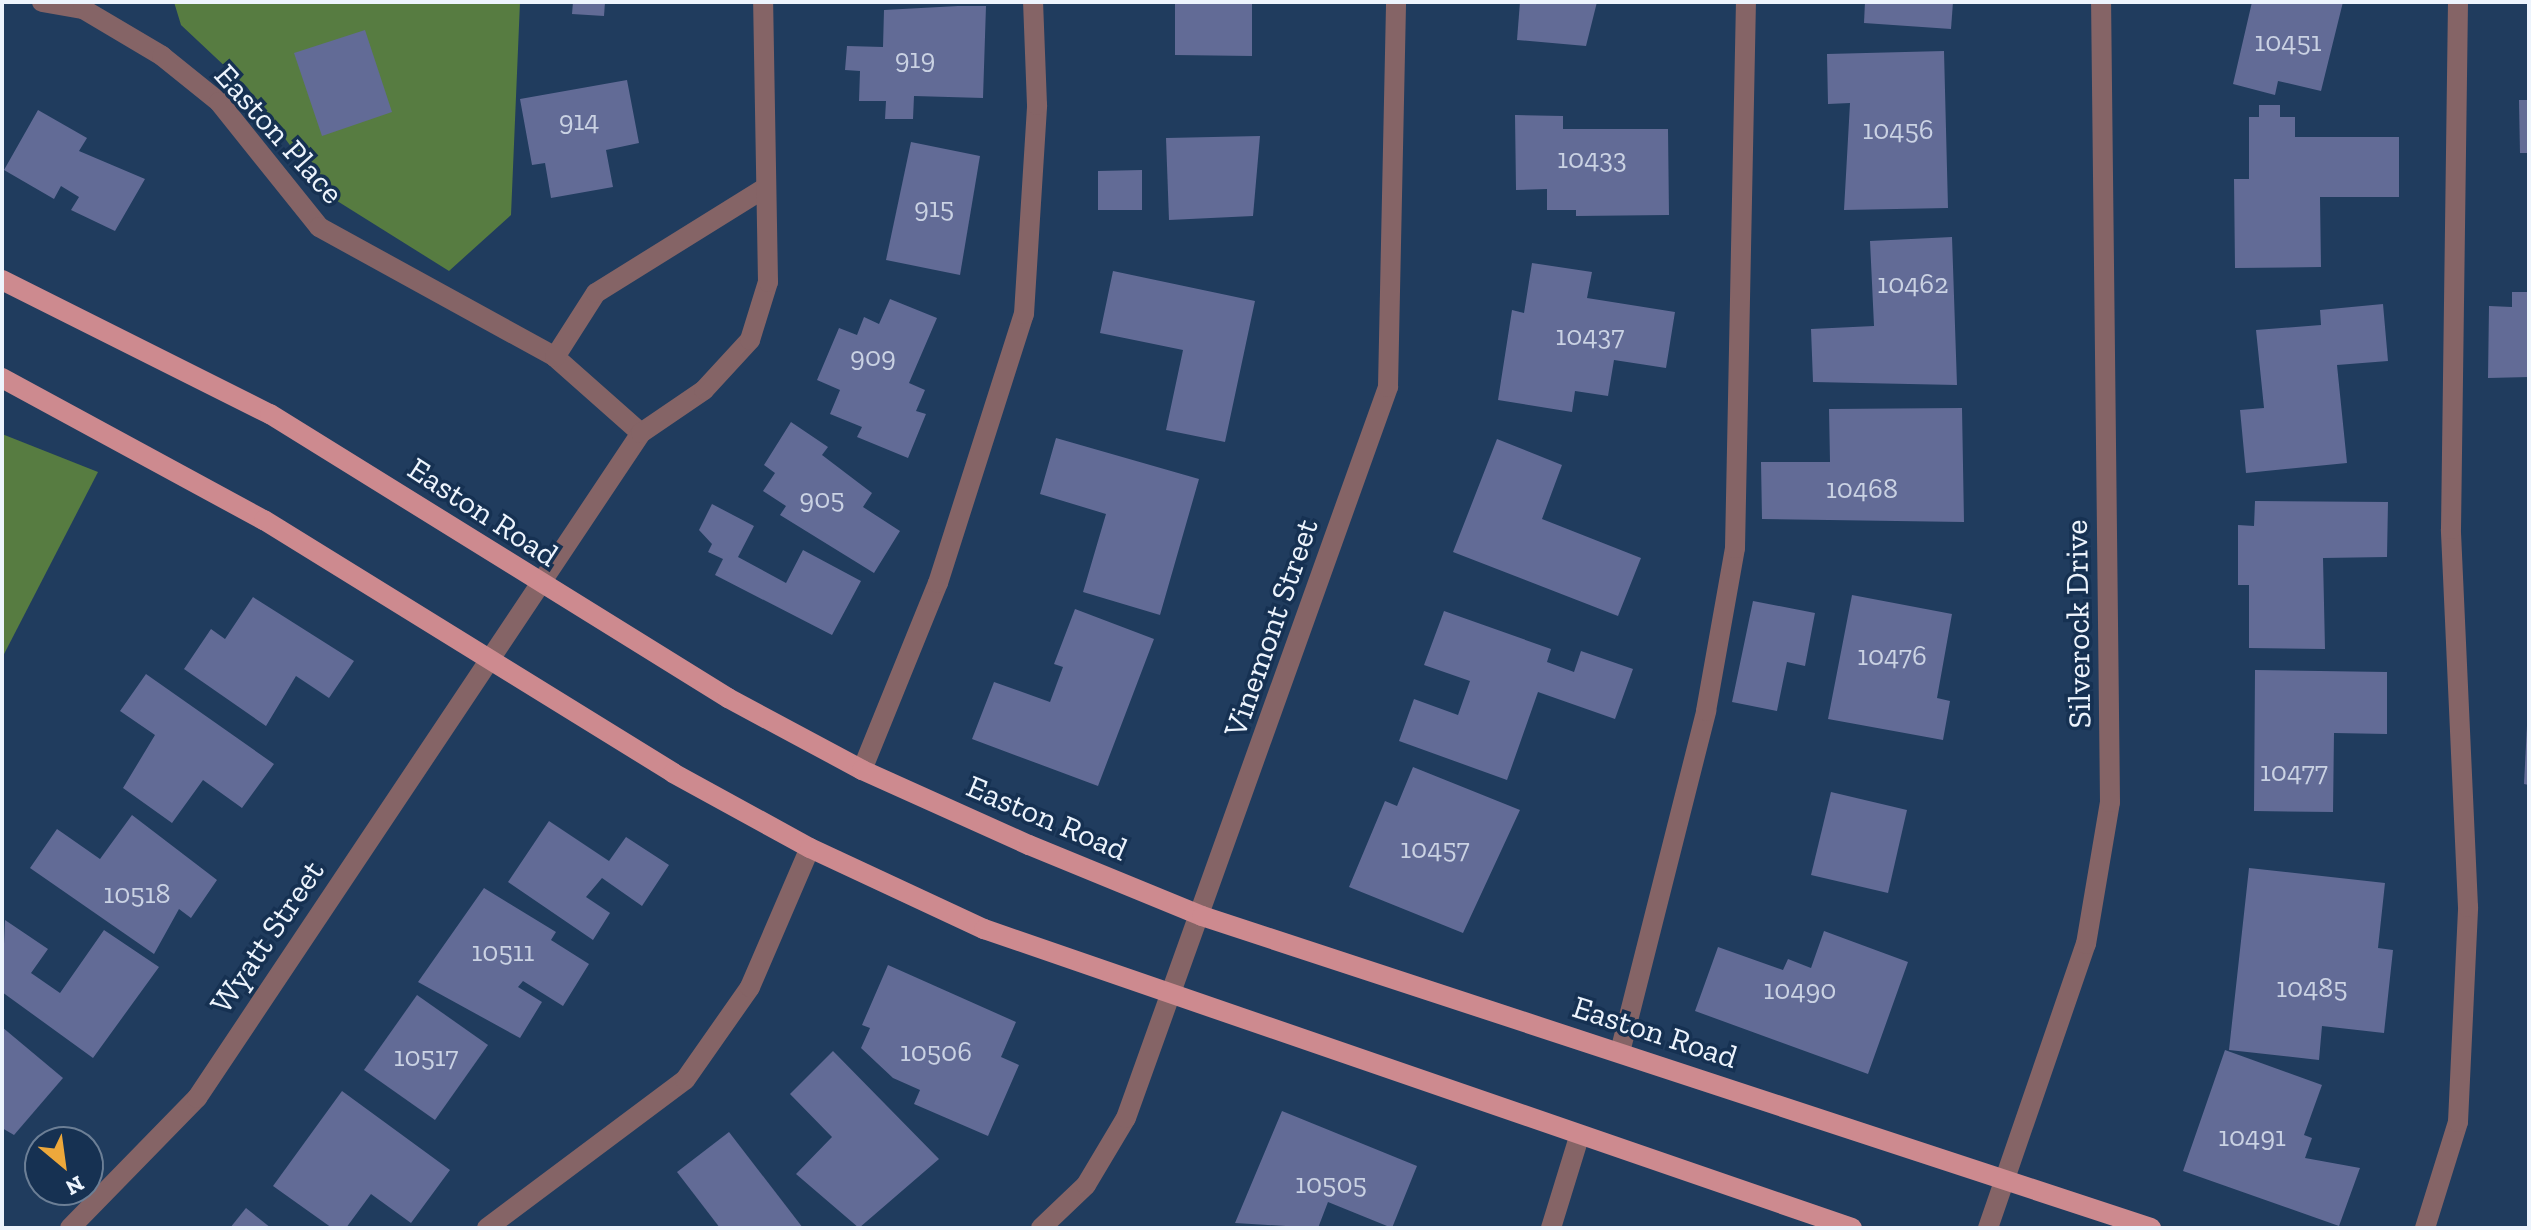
<!DOCTYPE html>
<html>
<head>
<meta charset="utf-8">
<style>
	body { margin:0 }
	#map { position:relative; width:2531px; height:1230px; overflow:hidden; background:#203c5e; font-family:"Zilla Slab",serif }
	div>[style] { position:absolute }
	[style*='--x'] { left:calc(var(--x)*1px); top:calc(var(--y)*1px); width:calc(var(--w)*1px); rotate:calc(var(--a)*1deg) }
	.forest>* { inset:0; background:#577c41 }
	.building>* { inset:0; background:#626b96 }
	.minor>* { height:20px; margin:-10px; padding:0 10px; transform-origin:10px; border-radius:10px; background:#856466 }
	.major>* { height:20px; margin:-10px; padding:0 10px; transform-origin:10px; border-radius:10px; background:#cd8a8f }
	span { translate:-50% -50%; white-space:nowrap; text-align:center; line-height:1.15; -webkit-text-stroke:7px #163152; paint-order:stroke }
	.number-label { font-size:28px; color:#cad2e3 }
	.number-label span { -webkit-text-stroke-width:0 }
	.street-label { font-size:32px; color:#edf4fd }
	.frame { position:absolute; inset:0; border:4px solid #edf4fd; pointer-events:none }
	.north { position:absolute; left:24px; top:1126px; width:80px; height:80px; box-sizing:border-box; background:#163152; border:2px solid #6c7f96; border-radius:50%; rotate:151deg; font-size:22px; font-weight:700; line-height:32px; text-align:center; color:#edf4fd }
	.north::after { content:''; display:block; margin:auto; width:28px; height:36px; background:#eda83b; clip-path:polygon(50% 0,100% 100%,50% 72%,0 100%) }
</style>
</head>
<body>
<div id="map">
	<div class="forest">
		<div style="clip-path:polygon(174px 2px,520px 2px,511px 215px,449px 271px,326px 194px,247px 87px,181px 25px)"></div>
		<div style="clip-path:polygon(2px 434px,98px 472px,2px 658px)"></div>
	</div>
	<div class="building">
		<div style="clip-path:polygon(573px 2px,605px 2px,604px 16px,572px 14px)"></div>
		<div style="clip-path:polygon(1175px 2px,1252px 2px,1252px 56px,1175px 55px)"></div>
		<div style="clip-path:polygon(1520px 2px,1597px 2px,1586px 46px,1517px 40px)"></div>
		<div style="clip-path:polygon(1865px 2px,1953px 2px,1951px 29px,1864px 23px)"></div>
		<div style="clip-path:polygon(2252px 2px,2343px 2px,2321px 91px,2278px 81px,2275px 95px,2233px 84px)"></div>
		<div style="clip-path:polygon(958px 6px,986px 6px,983px 98px,914px 96px,913px 119px,885px 119px,886px 101px,859px 101px,860px 71px,845px 70px,847px 46px,883px 47px,884px 10px)"></div>
		<div style="clip-path:polygon(365px 30px,392px 112px,322px 136px,294px 53px)"></div>
		<div style="clip-path:polygon(1944px 51px,1948px 208px,1844px 210px,1850px 103px,1828px 104px,1827px 54px)"></div>
		<div style="clip-path:polygon(627px 80px,639px 143px,606px 150px,613px 187px,551px 198px,545px 163px,532px 165px,520px 99px)"></div>
		<div style="clip-path:polygon(2519px 100px,2529px 100px,2529px 153px,2520px 153px)"></div>
		<div style="clip-path:polygon(2259px 105px,2280px 105px,2280px 117px,2295px 117px,2295px 137px,2399px 137px,2399px 197px,2320px 197px,2321px 267px,2235px 268px,2234px 179px,2249px 179px,2249px 117px,2259px 117px)"></div>
		<div style="clip-path:polygon(38px 110px,87px 138px,79px 151px,145px 179px,115px 231px,71px 210px,79px 197px,61px 186px,54px 199px,4px 170px)"></div>
		<div style="clip-path:polygon(1515px 115px,1563px 116px,1563px 129px,1668px 129px,1669px 215px,1576px 216px,1576px 210px,1547px 210px,1547px 189px,1516px 190px)"></div>
		<div style="clip-path:polygon(1260px 136px,1253px 216px,1169px 220px,1166px 138px)"></div>
		<div style="clip-path:polygon(911px 142px,980px 156px,960px 275px,886px 260px)"></div>
		<div style="clip-path:polygon(1142px 170px,1142px 210px,1098px 210px,1098px 171px)"></div>
		<div style="clip-path:polygon(1952px 237px,1957px 385px,1813px 382px,1811px 329px,1874px 326px,1870px 241px)"></div>
		<div style="clip-path:polygon(1532px 263px,1592px 272px,1587px 298px,1675px 312px,1666px 368px,1614px 360px,1608px 396px,1575px 391px,1572px 412px,1498px 400px,1512px 310px,1524px 313px)"></div>
		<div style="clip-path:polygon(1113px 271px,1255px 301px,1225px 442px,1166px 430px,1183px 350px,1100px 333px)"></div>
		<div style="clip-path:polygon(2512px 292px,2529px 292px,2529px 377px,2488px 378px,2489px 306px,2512px 307px)"></div>
		<div style="clip-path:polygon(890px 299px,937px 318px,909px 383px,925px 390px,916px 411px,926px 414px,908px 458px,857px 437px,862px 427px,830px 414px,840px 390px,817px 380px,839px 328px,857px 335px,864px 317px,879px 324px)"></div>
		<div style="clip-path:polygon(2383px 304px,2388px 361px,2337px 365px,2347px 463px,2246px 473px,2240px 410px,2264px 408px,2256px 330px,2321px 325px,2320px 310px)"></div>
		<div style="clip-path:polygon(1962px 408px,1964px 522px,1762px 519px,1761px 462px,1830px 462px,1829px 409px)"></div>
		<div style="clip-path:polygon(791px 422px,828px 447px,822px 455px,872px 493px,863px 507px,900px 531px,874px 573px,780px 515px,786px 506px,763px 491px,775px 473px,764px 465px)"></div>
		<div style="clip-path:polygon(1056px 438px,1199px 479px,1160px 615px,1083px 592px,1106px 514px,1040px 494px)"></div>
		<div style="clip-path:polygon(1497px 439px,1562px 465px,1542px 519px,1641px 558px,1618px 616px,1453px 552px)"></div>
		<div style="clip-path:polygon(2255px 501px,2388px 502px,2387px 557px,2323px 558px,2325px 649px,2249px 648px,2249px 585px,2238px 585px,2238px 525px,2254px 526px)"></div>
		<div style="clip-path:polygon(712px 504px,754px 526px,738px 557px,786px 583px,803px 550px,861px 581px,832px 635px,715px 575px,723px 559px,708px 552px,712px 544px,699px 530px)"></div>
		<div style="clip-path:polygon(1852px 595px,1952px 614px,1937px 698px,1950px 701px,1943px 740px,1828px 719px)"></div>
		<div style="clip-path:polygon(253px 597px,354px 661px,329px 698px,296px 676px,266px 726px,184px 669px,211px 629px,225px 639px)"></div>
		<div style="clip-path:polygon(1753px 601px,1815px 613px,1805px 666px,1787px 662px,1777px 711px,1732px 702px)"></div>
		<div style="clip-path:polygon(1075px 609px,1154px 639px,1098px 786px,972px 739px,994px 682px,1050px 702px,1063px 667px,1054px 664px)"></div>
		<div style="clip-path:polygon(1444px 611px,1551px 649px,1547px 662px,1574px 672px,1581px 651px,1633px 669px,1615px 719px,1538px 692px,1507px 780px,1399px 741px,1414px 699px,1458px 715px,1470px 681px,1424px 665px)"></div>
		<div style="clip-path:polygon(2255px 670px,2387px 672px,2387px 734px,2334px 733px,2333px 812px,2254px 811px)"></div>
		<div style="clip-path:polygon(146px 674px,274px 764px,242px 808px,203px 780px,172px 823px,123px 788px,155px 735px,120px 711px)"></div>
		<div style="clip-path:polygon(2527px 726px,2529px 726px,2529px 785px,2524px 784px)"></div>
		<div style="clip-path:polygon(1413px 767px,1520px 810px,1463px 933px,1349px 887px,1385px 801px,1397px 806px)"></div>
		<div style="clip-path:polygon(1831px 792px,1907px 810px,1888px 893px,1811px 875px)"></div>
		<div style="clip-path:polygon(132px 815px,217px 880px,191px 918px,179px 909px,154px 954px,30px 868px,57px 829px,100px 859px)"></div>
		<div style="clip-path:polygon(549px 821px,609px 861px,626px 837px,669px 865px,642px 906px,602px 878px,586px 897px,610px 913px,593px 940px,508px 882px)"></div>
		<div style="clip-path:polygon(2249px 868px,2385px 883px,2378px 948px,2393px 950px,2384px 1033px,2322px 1026px,2319px 1060px,2229px 1050px)"></div>
		<div style="clip-path:polygon(484px 888px,556px 932px,551px 940px,589px 964px,563px 1006px,523px 981px,518px 987px,542px 1002px,520px 1038px,418px 982px)"></div>
		<div style="clip-path:polygon(5px 920px,48px 949px,31px 973px,60px 993px,104px 930px,159px 967px,93px 1058px,2px 992px)"></div>
		<div style="clip-path:polygon(1824px 931px,1908px 962px,1868px 1074px,1695px 1011px,1718px 947px,1783px 970px,1788px 959px,1811px 968px)"></div>
		<div style="clip-path:polygon(888px 965px,1016px 1022px,1001px 1057px,1019px 1065px,988px 1136px,914px 1104px,920px 1090px,893px 1078px,861px 1048px,870px 1028px,862px 1025px)"></div>
		<div style="clip-path:polygon(417px 995px,488px 1045px,435px 1120px,364px 1070px)"></div>
		<div style="clip-path:polygon(2px 1027px,63px 1078px,14px 1135px,2px 1128px)"></div>
		<div style="clip-path:polygon(2225px 1050px,2322px 1085px,2304px 1135px,2312px 1138px,2305px 1158px,2360px 1168px,2339px 1226px,2183px 1171px)"></div>
		<div style="clip-path:polygon(833px 1051px,939px 1159px,859px 1228px,796px 1174px,832px 1137px,790px 1094px)"></div>
		<div style="clip-path:polygon(342px 1091px,450px 1170px,411px 1223px,371px 1194px,346px 1228px,332px 1228px,273px 1186px)"></div>
		<div style="clip-path:polygon(1282px 1111px,1417px 1166px,1392px 1228px,1328px 1202px,1318px 1228px,1235px 1223px)"></div>
		<div style="clip-path:polygon(729px 1132px,803px 1228px,720px 1228px,677px 1172px)"></div>
		<div style="clip-path:polygon(246px 1208px,271px 1228px,230px 1228px)"></div>
	</div>
	<div class="minor">
		<div style="--x:42;--y:2;--w:42;--a:9.7"></div>
		<div style="--x:83;--y:9;--w:92;--a:30.7"></div>
		<div style="--x:162;--y:56;--w:73;--a:38.9"></div>
		<div style="--x:219;--y:102;--w:160;--a:51.3"></div>
		<div style="--x:319;--y:227;--w:269;--a:28.8"></div>
		<div style="--x:555;--y:357;--w:115;--a:41.5"></div>
		<div style="--x:555;--y:357;--w:76;--a:-57.4"></div>
		<div style="--x:596;--y:293;--w:197;--a:-31.9"></div>
		<div style="--x:862;--y:770;--w:202;--a:-67.9"></div>
		<div style="--x:938;--y:583;--w:282;--a:-72.3"></div>
		<div style="--x:1024;--y:314;--w:209;--a:-86.4"></div>
		<div style="--x:1037;--y:105;--w:103;--a:-92.2"></div>
		<div style="--x:1620;--y:1052;--w:352;--a:-75.8"></div>
		<div style="--x:1706;--y:711;--w:166;--a:-79.9"></div>
		<div style="--x:1735;--y:548;--w:546;--a:-88.85"></div>
		<div style="--x:70;--y:1228;--w:182;--a:-45.7"></div>
		<div style="--x:197;--y:1098;--w:800;--a:-56.27"></div>
		<div style="--x:641;--y:433;--w:76;--a:-34.3"></div>
		<div style="--x:704;--y:390;--w:68;--a:-47.4"></div>
		<div style="--x:750;--y:340;--w:61;--a:-72.8"></div>
		<div style="--x:768;--y:282;--w:280;--a:-91"></div>
		<div style="--x:487;--y:1228;--w:247;--a:-36.8"></div>
		<div style="--x:685;--y:1080;--w:113;--a:-55"></div>
		<div style="--x:750;--y:987;--w:151;--a:-66.7"></div>
		<div style="--x:1041;--y:1228;--w:62;--a:-43.7"></div>
		<div style="--x:1086;--y:1185;--w:78;--a:-59.2"></div>
		<div style="--x:1126;--y:1118;--w:777;--a:-70.28"></div>
		<div style="--x:1388;--y:387;--w:385;--a:-88.8"></div>
		<div style="--x:1551;--y:1228;--w:95;--a:-72.9"></div>
		<div style="--x:1988;--y:1228;--w:300;--a:-71"></div>
		<div style="--x:2086;--y:944;--w:144;--a:-80.4"></div>
		<div style="--x:2110;--y:802;--w:800;--a:-90.64"></div>
		<div style="--x:2425;--y:1228;--w:111;--a:-72.7"></div>
		<div style="--x:2458;--y:1122;--w:215;--a:-87.3"></div>
		<div style="--x:2468;--y:907;--w:378;--a:-92.6"></div>
		<div style="--x:2451;--y:529;--w:527;--a:-89.24"></div>
	</div>
	<div class="major">
		<div style="--x:2;--y:280;--w:300;--a:26.6"></div>
		<div style="--x:270;--y:414;--w:539;--a:31.8"></div>
		<div style="--x:728;--y:698;--w:152;--a:28.2"></div>
		<div style="--x:862;--y:770;--w:183;--a:24.2"></div>
		<div style="--x:1029;--y:845;--w:187;--a:22.3"></div>
		<div style="--x:1202;--y:916;--w:999;--a:18.2"></div>
		<div style="--x:2;--y:378;--w:298;--a:28.5"></div>
		<div style="--x:264;--y:520;--w:481;--a:31.7"></div>
		<div style="--x:673;--y:773;--w:156;--a:28.7"></div>
		<div style="--x:810;--y:848;--w:192;--a:25"></div>
		<div style="--x:984;--y:929;--w:918;--a:19.01"></div>
	</div>
	<div class="number-label">
		<span style="left:2288px;top:42px">10451</span>
		<span style="left:915px;top:59px">919</span>
		<span style="left:579px;top:121px">914</span>
		<span style="left:1898px;top:130px">10456</span>
		<span style="left:1592px;top:159px">10433</span>
		<span style="left:934px;top:208px">915</span>
		<span style="left:1913px;top:284px">10462</span>
		<span style="left:1590px;top:336px">10437</span>
		<span style="left:873px;top:357px">909</span>
		<span style="left:1862px;top:489px">10468</span>
		<span style="left:822px;top:499px">905</span>
		<span style="left:1892px;top:656px">10476</span>
		<span style="left:2294px;top:772px">10477</span>
		<span style="left:1435px;top:849px">10457</span>
		<span style="left:137px;top:894px">10518</span>
		<span style="left:503px;top:952px">10511</span>
		<span style="left:2312px;top:988px">10485</span>
		<span style="left:1800px;top:990px">10490</span>
		<span style="left:936px;top:1052px">10506</span>
		<span style="left:426px;top:1057px">10517</span>
		<span style="left:2252px;top:1137px">10491</span>
		<span style="left:1331px;top:1184px">10505</span>
	</div>
	<div class="street-label">
		<span style="left:279px;top:134px;rotate:48deg">Easton Place</span>
		<span style="left:483px;top:512px;rotate:33deg">Easton Road</span>
		<span style="left:2078px;top:624px;rotate:-91deg">Silverock Drive</span>
		<span style="left:1271px;top:628px;rotate:-71deg">Vinemont Street</span>
		<span style="left:1047px;top:818px;rotate:23deg">Easton Road</span>
		<span style="left:267px;top:937px;rotate:-56deg">Wyatt Street</span>
		<span style="left:1655px;top:1032px;rotate:18deg">Easton Road</span>
	</div>
	<div class="frame"></div>
	<div class="north">N</div>
</div>
</body>
</html>
